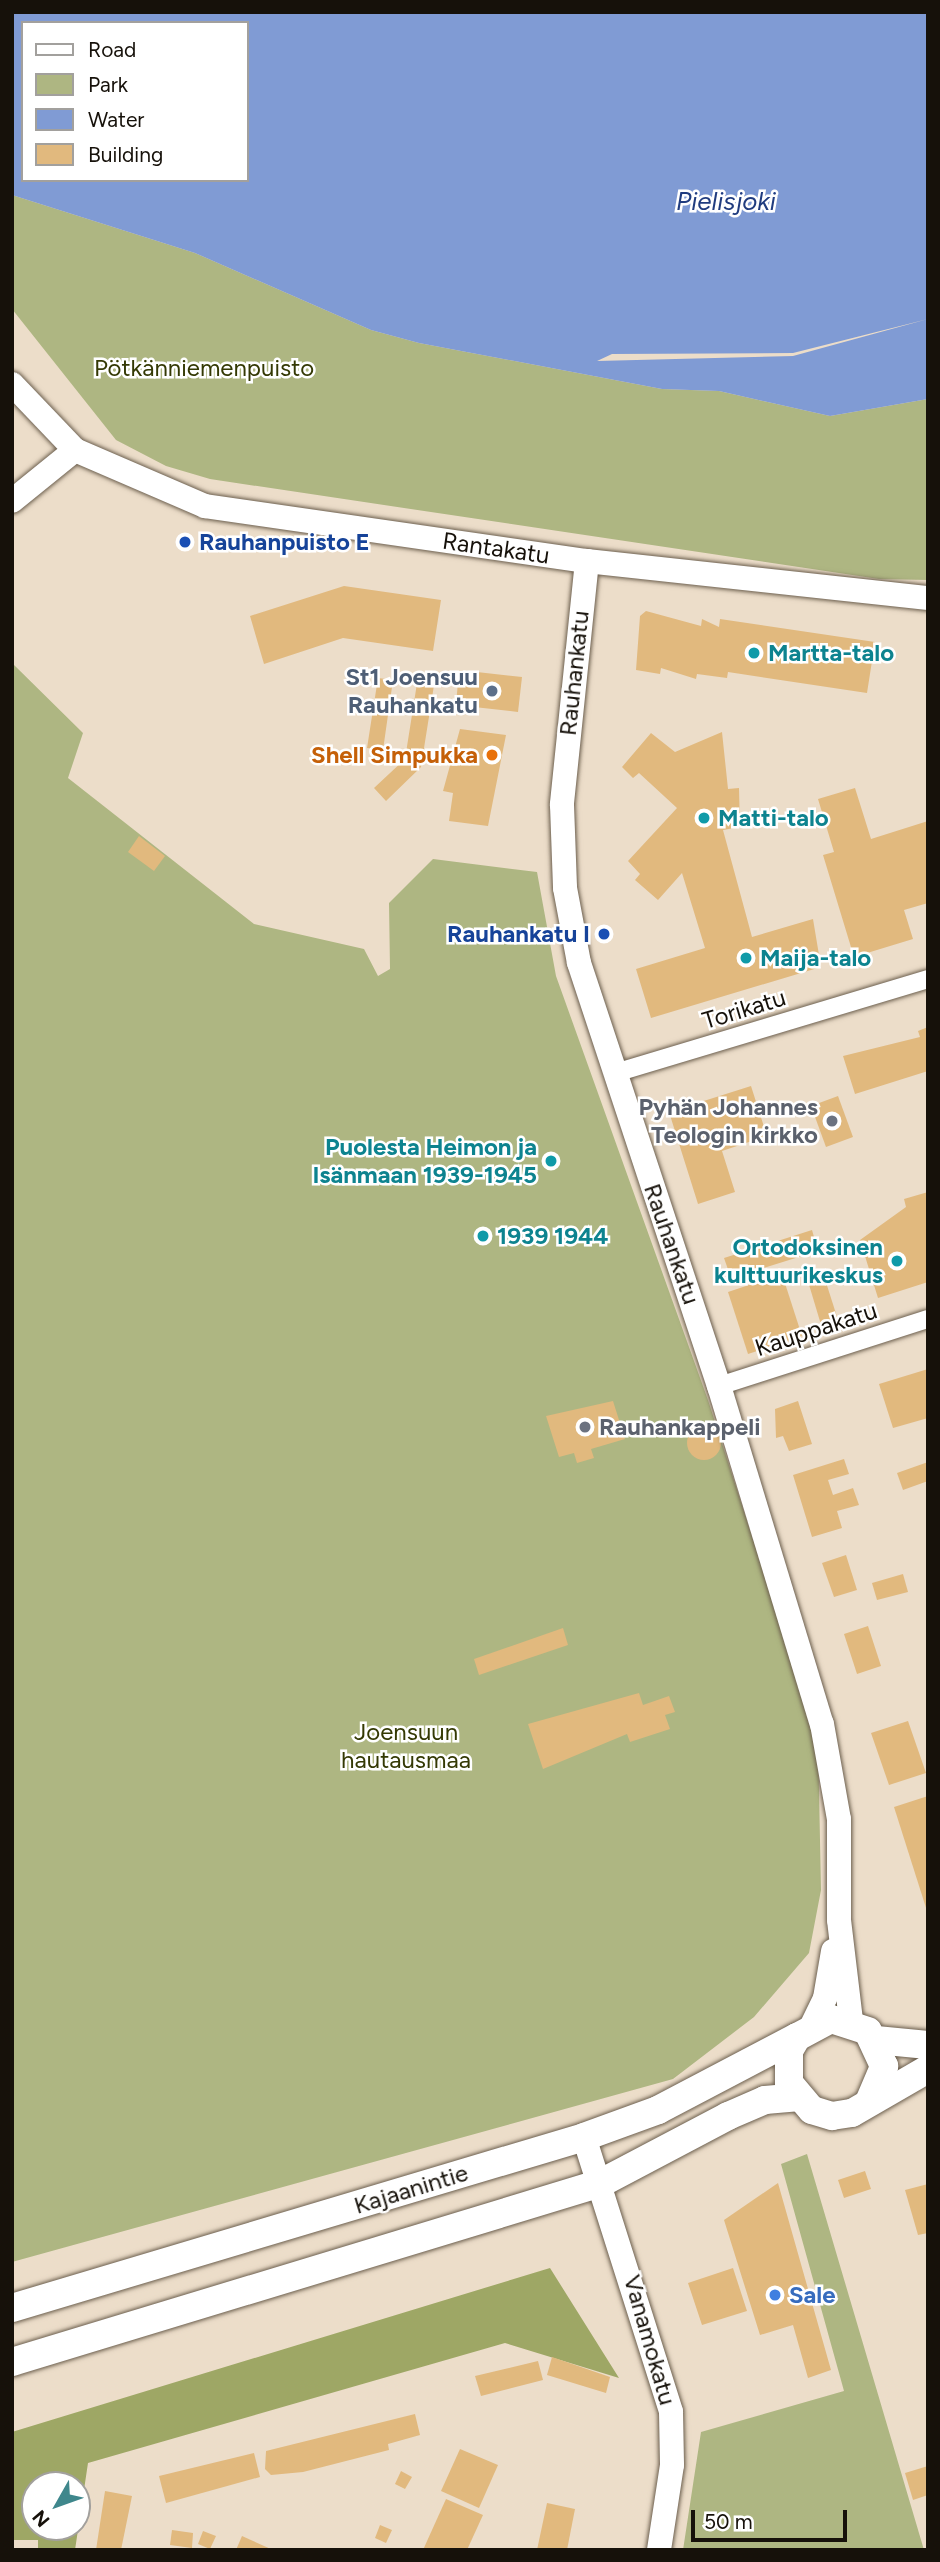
<!DOCTYPE html>
<html>
<head>
<meta charset="utf-8">
<style>
	body { margin:0 }
	#map { position:relative; width:940px; height:2562px; overflow:hidden; background:#ecddc9; font-family:Figtree,sans-serif }
	div>[style] { position:absolute }
	[style*='--x'] { left:calc(var(--x)*1px); top:calc(var(--y)*1px); width:calc(var(--w)*1px); rotate:calc(var(--a)*1deg) }
	.green>* { inset:0; background:#aeb682 }
	.forest>* { inset:0; background:#9ea765 }
	.water>* { inset:0; background:#809bd4 }
	.pier>* { inset:0; background:#ecddc9 }
	.building>* { inset:0; background:#e1b97e }
	.round { border-radius:50% }
	.roads { filter:drop-shadow(0 0 2px #6c5f4e) drop-shadow(0 0 2px #6c5f4e) }
	.street>* { height:18px; margin:-9px; padding:0 9px; transform-origin:9px; border-radius:9px; background:#fff }
	.secondary>* { height:24px; margin:-12px; padding:0 12px; transform-origin:12px; border-radius:12px; background:#fff }
	.primary>* { height:28px; margin:-14px; padding:0 14px; transform-origin:14px; border-radius:14px; background:#fff }
	.dots>* { width:19px; height:19px; translate:-50% -50%; box-sizing:border-box; border:4px solid #fff; border-radius:50% }
	span { translate:-50% -50%; white-space:nowrap; text-align:center; line-height:1.15; -webkit-text-stroke:5px #fff; paint-order:stroke }
	.park-label { font-size:24px; color:#343904 }
	.transit-label { font-size:24px; color:#164399; font-weight:700 }
	.left { translate:0 -50%; text-align:left }
	.right { translate:-100% -50%; text-align:right }
	.street-label { font-size:24px; color:#16110a }
	.culture-label { font-size:24px; color:#0d838f; font-weight:700 }
	.service-label { font-size:24px; color:#4e5e75; font-weight:700 }
	.food-label { font-size:24px; color:#c56008; font-weight:700 }
	.worship-label { font-size:24px; color:#5b616d; font-weight:700 }
	.shop-label { font-size:24px; color:#366cbe; font-weight:700 }
	.water-label { font-size:26px; color:#203c7f; font-style:italic }
	.frame { position:absolute; inset:0; border:14px solid #16110a; pointer-events:none }
	.legend { position:absolute; left:21px; top:21px; width:228px; height:161px; box-sizing:border-box; background:#fff; border:2px solid #a2a09d; margin:0; padding:9px 12px; list-style:none; font-size:21px; color:#16110a }
	.legend li { display:flex; align-items:center; gap:14px; height:35px }
	.legend b { width:35px; border:2px solid #a2a09d }
	.north { position:absolute; left:21px; top:2471px; width:70px; height:70px; box-sizing:border-box; background:#fff; border:2px solid #a2a09d; border-radius:50%; rotate:230deg; font-size:19px; font-weight:700; line-height:28px; text-align:center; color:#16110a }
	.north::after { content:''; display:block; margin:auto; width:24px; height:32px; background:#3f878c; clip-path:polygon(50% 0,100% 100%,50% 72%,0 100%) }
	.scale { position:absolute; left:691px; top:2510px; width:156px; height:32px; box-sizing:border-box; border:4px solid #16110a; border-top:0; padding-left:9px; font-size:21px; line-height:24px; white-space:nowrap; color:#16110a; -webkit-text-stroke:5px #fff; paint-order:stroke }
</style>
</head>
<body>
<div id="map">
	<div class="green">
		<div style="clip-path:polygon(12px 195px,195px 253px,371px 330px,419px 343px,662px 389px,719px 391px,830px 416px,928px 399px,928px 580px,879px 579px,210px 479px,166px 466px,116px 440px,12px 309px)"></div>
		<div style="clip-path:polygon(12px 663px,83px 733px,68px 778px,254px 924px,364px 949px,378px 976px,390px 969px,389px 903px,433px 859px,537px 872px,556px 976px,708px 1400px,818px 1741px,821px 1890px,809px 1953px,754px 2017px,673px 2079px,12px 2262px)"></div>
		<div style="clip-path:polygon(807px 2154px,924px 2550px,683px 2550px,701px 2432px,844px 2391px,781px 2164px)"></div>
	</div>
	<div class="forest">
		<div style="clip-path:polygon(evenodd,550px 2268px,619px 2378px,505px 2343px,88px 2463px,75px 2550px,38px 2550px,38px 2540px,12px 2540px,12px 2432px,550px 2268px,35px 2485px,77px 2485px,77px 2527px,35px 2527px,35px 2485px)"></div>
	</div>
	<div class="water">
		<div style="clip-path:polygon(evenodd,12px 12px,928px 12px,928px 399px,830px 416px,719px 391px,662px 389px,419px 343px,371px 330px,195px 253px,12px 195px,12px 12px,23px 23px,247px 23px,247px 180px,23px 180px,23px 23px)"></div>
	</div>
	<div class="pier">
		<div style="clip-path:polygon(928px 319px,793px 356px,597px 361px,612px 354px,793px 353px)"></div>
	</div>
	<div class="building">
		<div style="clip-path:polygon(344px 586px,441px 600px,433px 651px,343px 638px,264px 664px,250px 616px)"></div>
		<div style="clip-path:polygon(646px 611px,701px 626px,702px 619px,719px 627px,720px 619px,875px 642px,867px 693px,728px 672px,727px 678px,697px 674px,696px 679px,661px 668px,660px 674px,636px 670px,640px 616px)"></div>
		<div style="clip-path:polygon(459px 670px,522px 677px,518px 712px,456px 705px)"></div>
		<div style="clip-path:polygon(418px 677px,435px 679px,421px 767px,386px 801px,374px 788px,405px 759px)"></div>
		<div style="clip-path:polygon(378px 678px,393px 680px,383px 750px,367px 748px)"></div>
		<div style="clip-path:polygon(460px 729px,506px 735px,488px 826px,449px 821px,453px 793px,443px 791px)"></div>
		<div style="clip-path:polygon(722px 732px,728px 789px,739px 788px,740px 827px,723px 830px,752px 937px,813px 919px,821px 967px,651px 1018px,636px 969px,705px 948px,682px 873px,658px 900px,635px 880px,640px 874px,628px 861px,677px 808px,639px 773px,633px 778px,622px 767px,651px 733px,675px 752px)"></div>
		<div style="clip-path:polygon(855px 788px,871px 839px,928px 821px,928px 903px,904px 910px,913px 939px,854px 957px,823px 855px,834px 852px,818px 799px)"></div>
		<div style="clip-path:polygon(139px 836px,165px 856px,154px 871px,128px 852px)"></div>
		<div style="clip-path:polygon(928px 1027px,928px 1071px,855px 1094px,843px 1056px,920px 1037px,918px 1031px)"></div>
		<div style="clip-path:polygon(751px 1086px,767px 1136px,722px 1151px,735px 1192px,698px 1204px,669px 1112px)"></div>
		<div style="clip-path:polygon(838px 1096px,853px 1137px,826px 1147px,811px 1106px)"></div>
		<div style="clip-path:polygon(928px 1192px,928px 1282px,878px 1298px,860px 1240px,906px 1207px,904px 1199px)"></div>
		<div style="clip-path:polygon(812px 1230px,818px 1251px,731px 1278px,724px 1258px)"></div>
		<div style="clip-path:polygon(823px 1273px,839px 1323px,822px 1328px,807px 1278px)"></div>
		<div style="clip-path:polygon(782px 1274px,802px 1336px,748px 1354px,728px 1292px)"></div>
		<div style="clip-path:polygon(928px 1369px,928px 1418px,893px 1428px,879px 1384px)"></div>
		<div style="clip-path:polygon(613px 1401px,625px 1439px,591px 1449px,594px 1458px,577px 1463px,574px 1453px,559px 1457px,546px 1416px)"></div>
		<div style="clip-path:polygon(798px 1401px,812px 1444px,789px 1451px,783px 1436px,776px 1438px,775px 1409px)"></div>
		<div class="round" style="left:687px;top:1426px;width:34px;height:34px"></div>
		<div style="clip-path:polygon(844px 1459px,849px 1474px,828px 1480px,833px 1495px,853px 1488px,859px 1505px,837px 1511px,842px 1528px,812px 1537px,793px 1475px)"></div>
		<div style="clip-path:polygon(928px 1462px,928px 1481px,903px 1490px,897px 1473px)"></div>
		<div style="clip-path:polygon(846px 1555px,857px 1590px,834px 1597px,822px 1563px)"></div>
		<div style="clip-path:polygon(903px 1574px,908px 1592px,877px 1600px,872px 1583px)"></div>
		<div style="clip-path:polygon(868px 1626px,881px 1666px,857px 1674px,844px 1634px)"></div>
		<div style="clip-path:polygon(563px 1628px,568px 1645px,479px 1675px,474px 1659px)"></div>
		<div style="clip-path:polygon(639px 1693px,643px 1705px,669px 1696px,675px 1712px,665px 1715px,670px 1729px,630px 1742px,627px 1734px,543px 1769px,528px 1724px)"></div>
		<div style="clip-path:polygon(908px 1721px,926px 1773px,889px 1785px,871px 1733px)"></div>
		<div style="clip-path:polygon(928px 1796px,928px 1911px,927px 1911px,894px 1807px)"></div>
		<div style="clip-path:polygon(865px 2171px,871px 2189px,844px 2198px,838px 2180px)"></div>
		<div style="clip-path:polygon(778px 2183px,831px 2370px,808px 2378px,793px 2325px,760px 2335px,724px 2220px)"></div>
		<div style="clip-path:polygon(928px 2184px,928px 2233px,918px 2235px,905px 2190px)"></div>
		<div style="clip-path:polygon(733px 2268px,747px 2311px,702px 2325px,688px 2283px)"></div>
		<div style="clip-path:polygon(552px 2357px,610px 2377px,606px 2393px,547px 2375px)"></div>
		<div style="clip-path:polygon(538px 2361px,543px 2380px,481px 2396px,475px 2376px)"></div>
		<div style="clip-path:polygon(415px 2414px,420px 2435px,388px 2444px,389px 2450px,303px 2472px,271px 2475px,265px 2469px,266px 2451px)"></div>
		<div style="clip-path:polygon(460px 2449px,498px 2465px,479px 2508px,441px 2491px)"></div>
		<div style="clip-path:polygon(254px 2453px,260px 2477px,166px 2503px,159px 2476px)"></div>
		<div style="clip-path:polygon(928px 2466px,928px 2495px,913px 2500px,905px 2473px)"></div>
		<div style="clip-path:polygon(401px 2471px,412px 2477px,405px 2489px,395px 2484px)"></div>
		<div style="clip-path:polygon(105px 2491px,132px 2496px,121px 2550px,96px 2550px)"></div>
		<div style="clip-path:polygon(446px 2499px,483px 2515px,467px 2550px,423px 2550px)"></div>
		<div style="clip-path:polygon(547px 2503px,575px 2509px,567px 2550px,537px 2550px)"></div>
		<div style="clip-path:polygon(380px 2525px,392px 2530px,386px 2543px,375px 2538px)"></div>
		<div style="clip-path:polygon(172px 2530px,193px 2533px,192px 2548px,170px 2545px)"></div>
		<div style="clip-path:polygon(203px 2531px,216px 2536px,210px 2549px,198px 2544px)"></div>
		<div style="clip-path:polygon(242px 2536px,273px 2550px,236px 2550px)"></div>
	</div>
	<div class="roads">
		<div class="street">
			<div style="--x:615;--y:1073;--w:327;--a:-16.7"></div>
			<div style="--x:719;--y:1386;--w:219;--a:-17.8"></div>
		</div>
		<div class="secondary">
			<div style="--x:12;--y:384;--w:91;--a:46.3"></div>
			<div style="--x:75;--y:450;--w:142;--a:23.3"></div>
			<div style="--x:205;--y:506;--w:386;--a:8.2"></div>
			<div style="--x:587;--y:561;--w:343;--a:6.2"></div>
			<div style="--x:12;--y:501;--w:81;--a:-39"></div>
			<div style="--x:587;--y:561;--w:245;--a:95.9"></div>
			<div style="--x:562;--y:805;--w:83;--a:87.9"></div>
			<div style="--x:565;--y:888;--w:76;--a:79.4"></div>
			<div style="--x:579;--y:963;--w:446;--a:71.7"></div>
			<div style="--x:719;--y:1386;--w:353;--a:73.1"></div>
			<div style="--x:822;--y:1724;--w:97;--a:79.9"></div>
			<div style="--x:839;--y:1819;--w:101;--a:90"></div>
			<div style="--x:839;--y:1920;--w:102;--a:83.2"></div>
			<div style="--x:812;--y:2025;--w:30;--a:-64"></div>
			<div style="--x:825;--y:1998;--w:48;--a:-80.3"></div>
			<div style="--x:584;--y:2137;--w:288;--a:72.4"></div>
			<div style="--x:671;--y:2412;--w:53;--a:88.9"></div>
			<div style="--x:672;--y:2465;--w:86;--a:98.7"></div>
		</div>
		<div class="primary">
			<div style="--x:876;--y:2040;--w:52;--a:5.5"></div>
			<div style="--x:869;--y:2102;--w:39;--a:-67"></div>
			<div style="--x:884;--y:2066;--w:38;--a:-115"></div>
			<div style="--x:868;--y:2031;--w:39;--a:-162"></div>
			<div style="--x:831;--y:2019;--w:38;--a:152"></div>
			<div style="--x:797;--y:2037;--w:16;--a:120"></div>
			<div style="--x:789;--y:2051;--w:32;--a:90"></div>
			<div style="--x:789;--y:2083;--w:35;--a:50"></div>
			<div style="--x:812;--y:2110;--w:21;--a:17"></div>
			<div style="--x:832;--y:2116;--w:20;--a:-9"></div>
			<div style="--x:852;--y:2113;--w:88;--a:-30.1"></div>
			<div style="--x:12;--y:2308;--w:597;--a:-16.64"></div>
			<div style="--x:584;--y:2137;--w:79;--a:-20"></div>
			<div style="--x:658;--y:2110;--w:157;--a:-27.7"></div>
			<div style="--x:12;--y:2362;--w:616;--a:-16.9"></div>
			<div style="--x:601;--y:2183;--w:144;--a:-27.8"></div>
			<div style="--x:728;--y:2116;--w:40;--a:-23.4"></div>
			<div style="--x:765;--y:2100;--w:32;--a:-5"></div>
		</div>
	</div>
	<div class="dots">
		<div style="left:185px;top:542px;background:#1a4fb4"></div>
		<div style="left:754px;top:653px;background:#0f9aa8"></div>
		<div style="left:492px;top:691px;background:#5c6f8a"></div>
		<div style="left:492px;top:755px;background:#e8710a"></div>
		<div style="left:704px;top:818px;background:#0f9aa8"></div>
		<div style="left:604px;top:934px;background:#1a4fb4"></div>
		<div style="left:746px;top:958px;background:#0f9aa8"></div>
		<div style="left:832px;top:1121px;background:#6b7280"></div>
		<div style="left:551px;top:1161px;background:#0f9aa8"></div>
		<div style="left:483px;top:1236px;background:#0f9aa8"></div>
		<div style="left:897px;top:1261px;background:#0f9aa8"></div>
		<div style="left:585px;top:1427px;background:#6b7280"></div>
		<div style="left:775px;top:2295px;background:#3f7fe0"></div>
	</div>
	<div class="park-label">
		<span style="left:204px;top:368px">Pötkänniemenpuisto</span>
		<span style="left:406px;top:1746px">Joensuun<br>hautausmaa</span>
	</div>
	<div class="transit-label">
		<span class="left" style="left:199px;top:542px">Rauhanpuisto E</span>
		<span class="right" style="left:590px;top:934px">Rauhankatu I</span>
	</div>
	<div class="street-label">
		<span style="left:496px;top:548px;rotate:8deg">Rantakatu</span>
		<span style="left:574px;top:673px;rotate:-84deg">Rauhankatu</span>
		<span style="left:744px;top:1009px;rotate:-17deg">Torikatu</span>
		<span style="left:672px;top:1244px;rotate:71deg">Rauhankatu</span>
		<span style="left:816px;top:1329px;rotate:-18deg">Kauppakatu</span>
		<span style="left:411px;top:2189px;rotate:-17deg">Kajaanintie</span>
		<span style="left:650px;top:2340px;rotate:74deg">Vanamokatu</span>
	</div>
	<div class="culture-label">
		<span class="left" style="left:768px;top:653px">Martta-talo</span>
		<span class="left" style="left:718px;top:818px">Matti-talo</span>
		<span class="left" style="left:760px;top:958px">Maija-talo</span>
		<span class="right" style="left:537px;top:1161px">Puolesta Heimon ja<br>Isänmaan 1939-1945</span>
		<span class="left" style="left:497px;top:1236px">1939 1944</span>
		<span class="right" style="left:883px;top:1261px">Ortodoksinen<br>kulttuurikeskus</span>
	</div>
	<div class="service-label">
		<span class="right" style="left:478px;top:691px">St1 Joensuu<br>Rauhankatu</span>
	</div>
	<div class="food-label">
		<span class="right" style="left:478px;top:755px">Shell Simpukka</span>
	</div>
	<div class="worship-label">
		<span class="right" style="left:818px;top:1121px">Pyhän Johannes<br>Teologin kirkko</span>
		<span class="left" style="left:599px;top:1427px">Rauhankappeli</span>
	</div>
	<div class="shop-label">
		<span class="left" style="left:789px;top:2295px">Sale</span>
	</div>
	<div class="water-label">
		<span style="left:726px;top:202px">Pielisjoki</span>
	</div>
	<div class="frame"></div>
	<ul class="legend">
	<li><b style="height:9px;background:#fff"></b>Road</li>
	<li><b style="height:19px;background:#aeb682"></b>Park</li>
	<li><b style="height:19px;background:#809bd4"></b>Water</li>
	<li><b style="height:19px;background:#e1b97e"></b>Building</li>
	</ul>
	<div class="north">N</div>
	<div class="scale">50 m</div>
</div>
</body>
</html>
